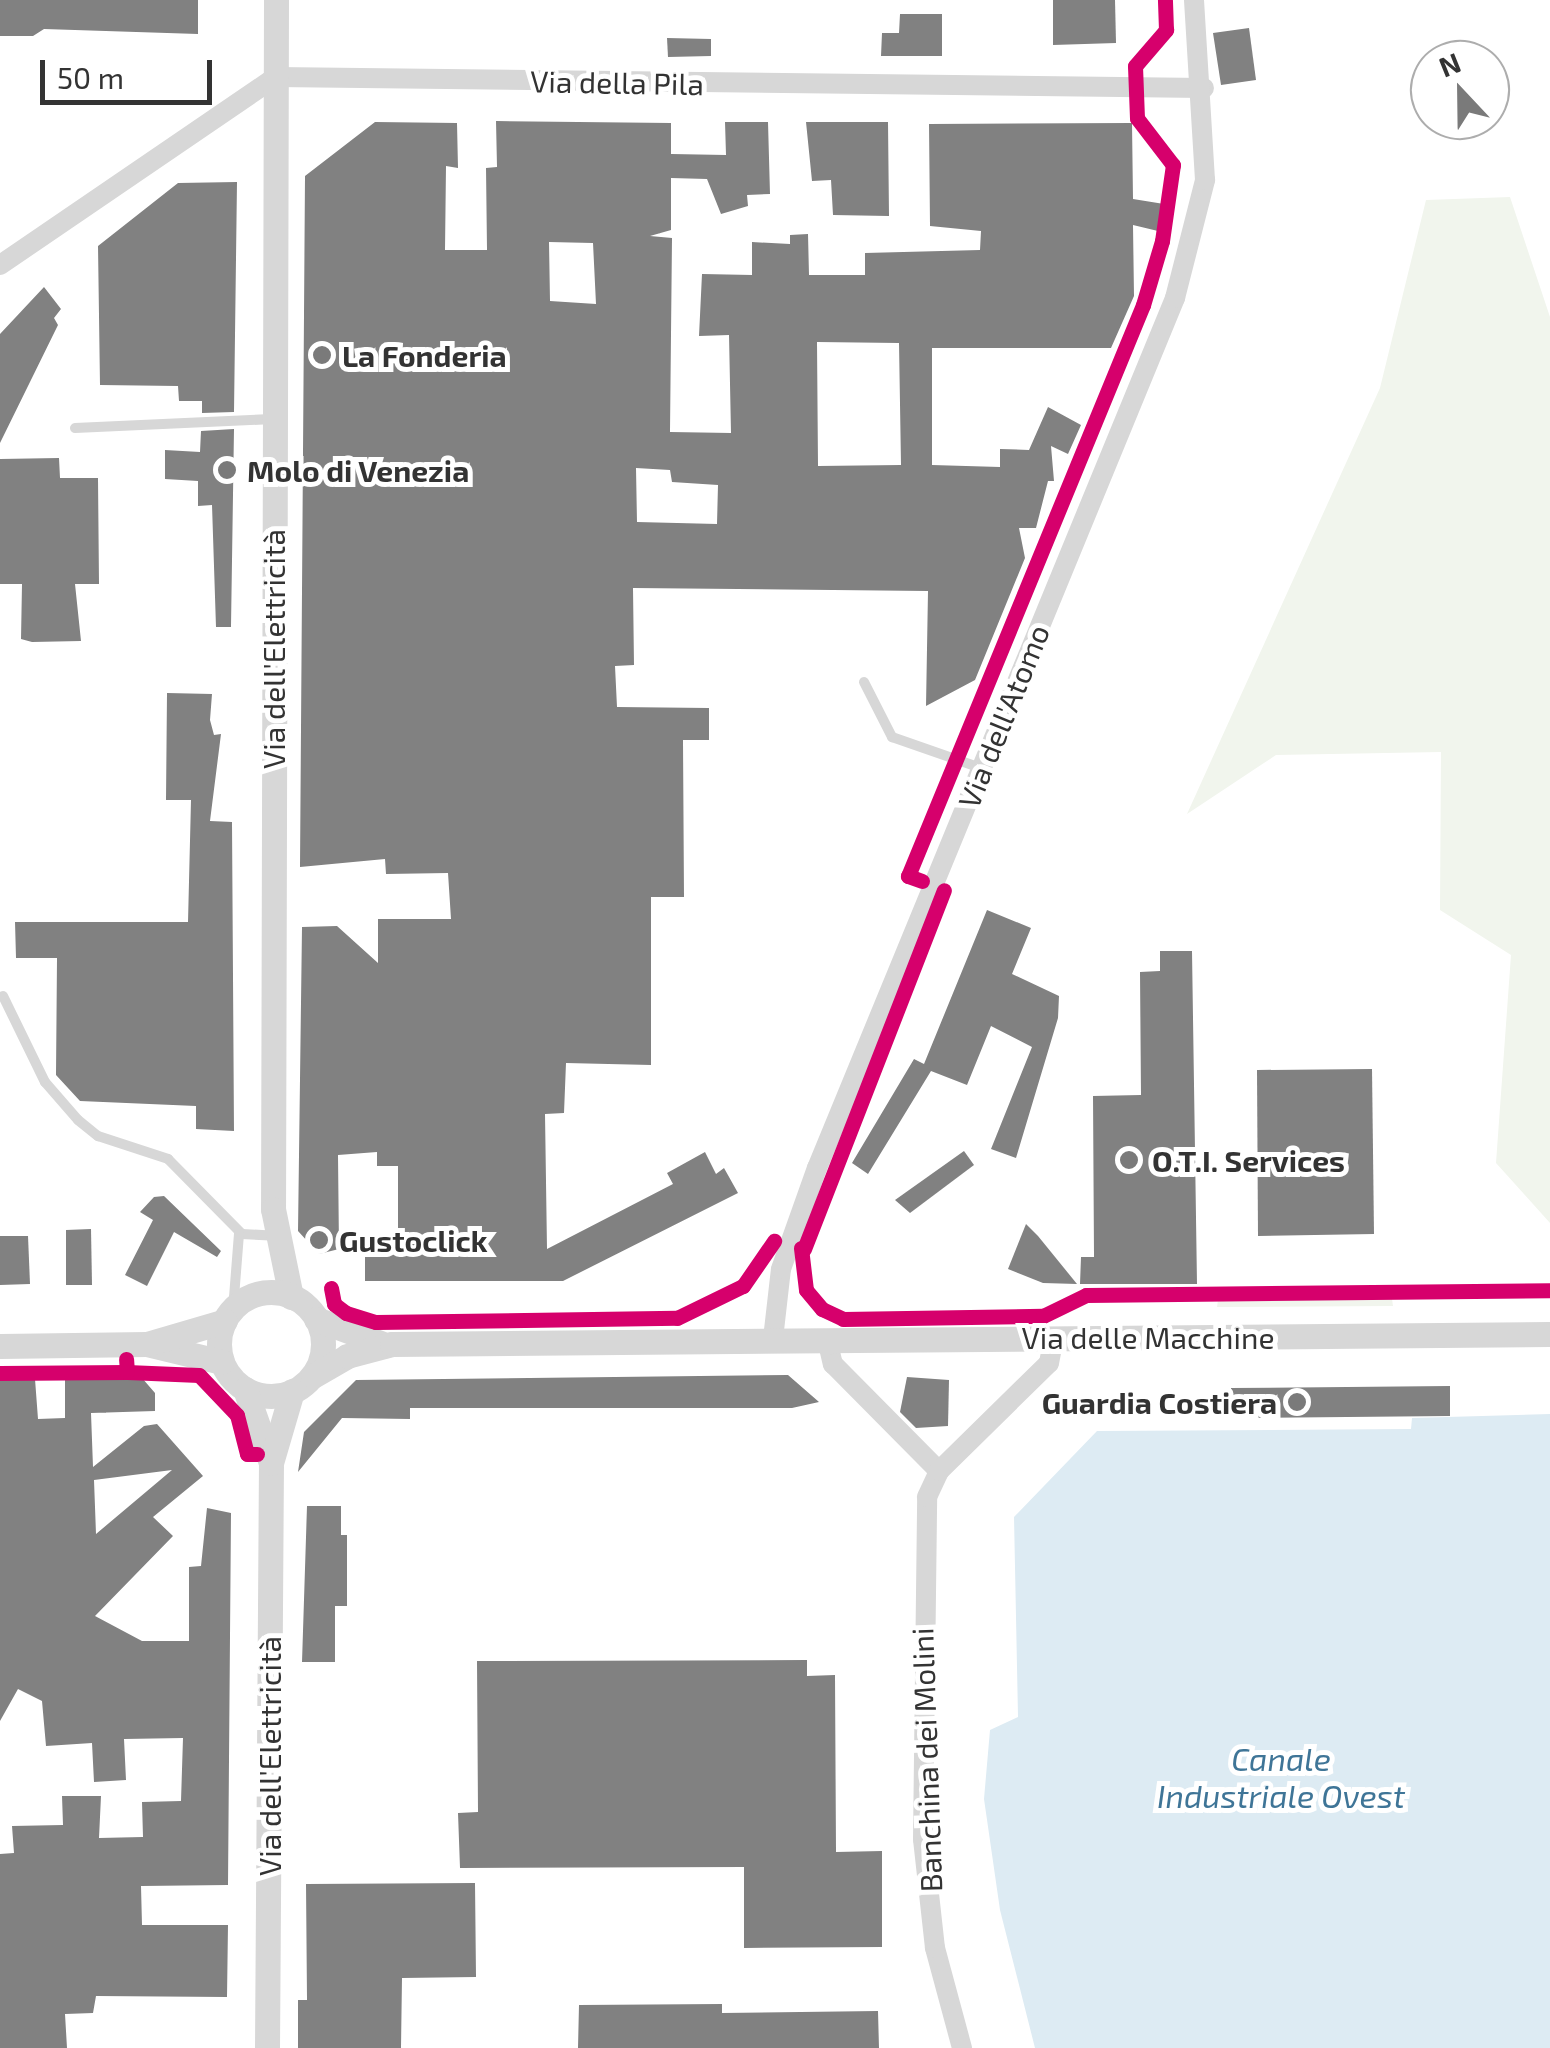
<!DOCTYPE html>
<html>
<head>
<meta charset="utf-8">
<style>
	body { margin:0 }
	#map { position:relative; width:1550px; height:2048px; overflow:hidden; background:#fff; font-family:"Exo 2",sans-serif }
	div>[style] { position:absolute }
	[style*='--x'] { left:calc(var(--x)*1px); top:calc(var(--y)*1px); width:calc(var(--w)*1px); rotate:calc(var(--a)*1deg) }
	.green>* { inset:0; background:#f1f5ed }
	.water>* { inset:0; background:#ddebf3 }
	.building>* { inset:0; background:#818181 }
	.service>* { height:10px; margin:-5px; padding:0 5px; transform-origin:5px; border-radius:5px; background:#d7d7d7 }
	.minor>* { height:20px; margin:-10px; padding:0 10px; transform-origin:10px; border-radius:10px; background:#d7d7d7 }
	.tertiary>* { height:25px; margin:-12.5px; padding:0 12.5px; transform-origin:12.5px; border-radius:12.5px; background:#d7d7d7 }
	.tertiary>.ring { margin:-12.5px; padding:0; box-sizing:content-box; background:none; border:25px solid #d7d7d7; border-radius:50% }
	.cycleway>* { height:15px; margin:-7.5px; padding:0 7.5px; transform-origin:7.5px; border-radius:7.5px; background:#d6006c }
	.dots>* { width:28px; height:28px; translate:-50% -50%; box-sizing:border-box; border:5px solid #fff; border-radius:50% }
	span { translate:-50% -50%; white-space:nowrap; text-align:center; line-height:1.15; -webkit-text-stroke:10px #fff; paint-order:stroke }
	.street-label { font-size:30px; color:#333 }
	.poi-label { font-size:30px; color:#333; font-weight:700 }
	.left { translate:0 -50%; text-align:left }
	.right { translate:-100% -50%; text-align:right }
	.water-label { font-size:32px; color:#3f7597; font-style:italic }
	.north { position:absolute; left:1410px; top:40px; width:100px; height:100px; box-sizing:border-box; background:#fff; border:2px solid #adadad; border-radius:50%; rotate:338deg; font-size:28px; font-weight:700; line-height:40px; text-align:center; color:#333 }
	.north::after { content:''; display:block; margin:auto; width:35px; height:45px; background:#7a7a7a; clip-path:polygon(50% 0,100% 100%,50% 72%,0 100%) }
	.scale { position:absolute; left:40px; top:60px; width:172px; height:45px; box-sizing:border-box; border:5px solid #333; border-top:0; padding-left:12px; font-size:30px; line-height:35px; white-space:nowrap; color:#333; -webkit-text-stroke:8px #fff; paint-order:stroke }
</style>
</head>
<body>
<div id="map">
	<div class="green">
		<div style="clip-path:polygon(1510px 197px,1550px 317px,1550px 1223px,1496px 1163px,1511px 955px,1440px 910px,1441px 752px,1276px 755px,1187px 814px,1380px 388px,1426px 200px)"></div>
		<div style="clip-path:polygon(1392px 1299px,1393px 1306px,1217px 1307px,1218px 1300px)"></div>
	</div>
	<div class="water">
		<div style="clip-path:polygon(1550px 1414px,1550px 2048px,1035px 2048px,1000px 1910px,984px 1799px,990px 1730px,1018px 1717px,1014px 1517px,1097px 1431px,1411px 1429px,1412px 1418px)"></div>
	</div>
	<div class="building">
		<div style="clip-path:polygon(0 0,198px 0,198px 34px,44px 29px,33px 36px,0 36px)"></div>
		<div style="clip-path:polygon(1053px 0,1115px 0,1116px 43px,1053px 45px)"></div>
		<div style="clip-path:polygon(900px 14px,942px 14px,942px 56px,881px 56px,882px 33px,899px 33px)"></div>
		<div style="clip-path:polygon(1249px 28px,1256px 80px,1221px 85px,1213px 33px)"></div>
		<div style="clip-path:polygon(667px 38px,711px 39px,711px 56px,668px 57px)"></div>
		<div style="clip-path:polygon(evenodd,496px 121px,671px 123px,671px 154px,726px 155px,725px 122px,768px 122px,770px 194px,747px 195px,748px 206px,721px 214px,707px 179px,671px 178px,671px 230px,650px 236px,672px 238px,670px 432px,731px 433px,729px 335px,699px 336px,702px 274px,752px 275px,752px 242px,790px 244px,790px 235px,808px 234px,809px 275px,865px 275px,865px 253px,980px 250px,981px 231px,930px 226px,929px 124px,1132px 123px,1133px 199px,1164px 204px,1158px 231px,1133px 225px,1134px 296px,1111px 348px,932px 348px,932px 465px,1000px 467px,1000px 449px,1029px 450px,1048px 407px,1081px 425px,1068px 454px,1051px 446px,1054px 481px,1048px 481px,1036px 528px,1019px 528px,1025px 558px,975px 680px,926px 706px,928px 591px,633px 588px,634px 665px,615px 666px,617px 707px,709px 708px,709px 740px,683px 740px,684px 897px,651px 897px,651px 1065px,566px 1063px,564px 1113px,545px 1114px,547px 1249px,673px 1184px,667px 1173px,705px 1152px,716px 1174px,724px 1168px,738px 1193px,563px 1281px,365px 1281px,365px 1252px,398px 1253px,398px 1166px,377px 1166px,377px 1152px,338px 1155px,339px 1249px,319px 1254px,298px 1231px,302px 927px,337px 926px,378px 963px,378px 919px,451px 919px,448px 873px,386px 874px,385px 859px,300px 867px,305px 176px,375px 122px,457px 123px,458px 168px,446px 166px,445px 250px,487px 250px,486px 168px,497px 167px,496px 121px,549px 242px,593px 243px,596px 304px,550px 301px,549px 242px,496px 121px,817px 342px,899px 343px,901px 465px,818px 466px,817px 342px,496px 121px,636px 468px,670px 470px,672px 482px,718px 485px,717px 524px,637px 522px,636px 468px)"></div>
		<div style="clip-path:polygon(806px 122px,888px 122px,889px 216px,833px 215px,831px 180px,812px 181px)"></div>
		<div style="clip-path:polygon(237px 182px,234px 412px,202px 413px,202px 401px,179px 401px,178px 386px,100px 385px,98px 246px,178px 183px)"></div>
		<div style="clip-path:polygon(44px 287px,61px 309px,54px 318px,58px 325px,0 443px,0 334px)"></div>
		<div style="clip-path:polygon(234px 429px,231px 627px,216px 627px,212px 505px,198px 506px,198px 481px,165px 479px,165px 450px,200px 452px,201px 431px)"></div>
		<div style="clip-path:polygon(59px 458px,60px 478px,98px 478px,99px 584px,75px 584px,81px 641px,32px 642px,21px 639px,22px 584px,0 584px,0 459px)"></div>
		<div style="clip-path:polygon(167px 693px,212px 694px,210px 720px,214px 735px,221px 734px,210px 821px,232px 822px,234px 1131px,196px 1129px,196px 1106px,80px 1101px,56px 1075px,57px 958px,16px 958px,15px 922px,188px 922px,191px 800px,166px 800px)"></div>
		<div style="clip-path:polygon(987px 910px,1031px 928px,1012px 974px,1059px 996px,1058px 1018px,1016px 1158px,991px 1149px,1032px 1047px,991px 1026px,967px 1085px,931px 1071px,868px 1174px,852px 1163px,914px 1059px,924px 1064px)"></div>
		<div style="clip-path:polygon(1160px 951px,1192px 951px,1197px 1284px,1080px 1284px,1081px 1257px,1094px 1257px,1093px 1096px,1141px 1095px,1140px 972px,1160px 971px)"></div>
		<div style="clip-path:polygon(1372px 1069px,1374px 1234px,1258px 1236px,1257px 1070px)"></div>
		<div style="clip-path:polygon(964px 1151px,974px 1165px,910px 1213px,895px 1200px)"></div>
		<div style="clip-path:polygon(164px 1196px,221px 1251px,217px 1257px,174px 1232px,147px 1286px,125px 1275px,153px 1220px,140px 1212px,154px 1197px)"></div>
		<div style="clip-path:polygon(1026px 1224px,1038px 1236px,1077px 1284px,1043px 1283px,1008px 1269px)"></div>
		<div style="clip-path:polygon(91px 1229px,92px 1285px,66px 1285px,66px 1230px)"></div>
		<div style="clip-path:polygon(0 1236px,28px 1236px,30px 1284px,0 1285px)"></div>
		<div style="clip-path:polygon(788px 1375px,819px 1402px,792px 1408px,410px 1408px,410px 1419px,342px 1418px,298px 1472px,304px 1432px,356px 1380px)"></div>
		<div style="clip-path:polygon(907px 1377px,949px 1380px,948px 1426px,916px 1428px,900px 1412px)"></div>
		<div style="clip-path:polygon(evenodd,65px 1378px,142px 1378px,155px 1393px,155px 1411px,91px 1413px,93px 1467px,144px 1426px,157px 1424px,203px 1476px,153px 1517px,173px 1536px,95px 1616px,142px 1641px,189px 1641px,189px 1567px,201px 1566px,207px 1508px,231px 1513px,228px 1885px,141px 1886px,142px 1925px,228px 1925px,227px 1997px,96px 1996px,93px 2013px,65px 2014px,67px 2048px,0 2048px,0 1854px,14px 1853px,12px 1826px,63px 1825px,62px 1796px,101px 1796px,99px 1838px,143px 1837px,142px 1802px,181px 1801px,183px 1738px,124px 1739px,126px 1780px,94px 1782px,92px 1743px,46px 1746px,42px 1701px,18px 1689px,0 1721px,0 1379px,35px 1379px,38px 1419px,65px 1418px,65px 1378px,172px 1470px,96px 1534px,94px 1480px,172px 1470px)"></div>
		<div style="clip-path:polygon(1450px 1386px,1450px 1416px,1232px 1418px,1231px 1388px)"></div>
		<div style="clip-path:polygon(307px 1506px,341px 1506px,341px 1535px,347px 1535px,347px 1606px,335px 1606px,335px 1662px,302px 1662px)"></div>
		<div style="clip-path:polygon(807px 1660px,807px 1676px,835px 1675px,836px 1852px,882px 1851px,882px 1947px,744px 1948px,744px 1867px,460px 1868px,458px 1813px,478px 1812px,477px 1661px)"></div>
		<div style="clip-path:polygon(475px 1883px,476px 1977px,402px 1978px,401px 2048px,298px 2048px,298px 2000px,307px 2000px,306px 1884px)"></div>
		<div style="clip-path:polygon(722px 2004px,722px 2013px,878px 2011px,879px 2048px,578px 2048px,579px 2005px)"></div>
	</div>
	<div class="service">
		<div style="--x:75;--y:428;--w:197;--a:-2.6"></div>
		<div style="--x:864;--y:682;--w:62;--a:63"></div>
		<div style="--x:892;--y:737;--w:94;--a:19.2"></div>
		<div style="--x:3;--y:996;--w:96;--a:64"></div>
		<div style="--x:45;--y:1082;--w:50;--a:49"></div>
		<div style="--x:78;--y:1120;--w:26;--a:39"></div>
		<div style="--x:98;--y:1136;--w:74;--a:18.2"></div>
		<div style="--x:168;--y:1159;--w:105;--a:45.4"></div>
		<div style="--x:242;--y:1234;--w:33;--a:3"></div>
		<div style="--x:233;--y:1310;--w:77;--a:-85.5"></div>
	</div>
	<div class="minor">
		<div style="--x:0;--y:265;--w:334;--a:-34.3"></div>
		<div style="--x:276;--y:77;--w:928;--a:0.68"></div>
		<div style="--x:773;--y:1339;--w:70;--a:-83.5"></div>
		<div style="--x:781;--y:1269;--w:107;--a:-70.4"></div>
		<div style="--x:817;--y:1168;--w:941;--a:-67.63"></div>
		<div style="--x:1175;--y:298;--w:122;--a:-75.7"></div>
		<div style="--x:1205;--y:180;--w:180;--a:-93.5"></div>
		<div style="--x:827;--y:1339;--w:26;--a:77"></div>
		<div style="--x:833;--y:1364;--w:151;--a:45.3"></div>
		<div style="--x:962;--y:2048;--w:104;--a:-105.1"></div>
		<div style="--x:935;--y:1948;--w:110;--a:-96.3"></div>
		<div style="--x:923;--y:1839;--w:342;--a:-89.3"></div>
		<div style="--x:927;--y:1497;--w:29;--a:-65"></div>
		<div style="--x:939;--y:1471;--w:154;--a:-44.5"></div>
		<div style="--x:1049;--y:1363;--w:25;--a:-79"></div>
	</div>
	<div class="tertiary">
		<div style="--x:276;--y:0;--w:1209;--a:90.14"></div>
		<div style="--x:273;--y:1209;--w:90;--a:78.4"></div>
		<div class="ring" style="left:219px;top:1292px;width:79px;height:79px"></div>
		<div style="--x:316;--y:1319;--w:75;--a:20.4"></div>
		<div style="--x:147;--y:1344;--w:77;--a:13.5"></div>
		<div style="--x:0;--y:1346;--w:147;--a:-0.8"></div>
		<div style="--x:147;--y:1344;--w:81;--a:-16.4"></div>
		<div style="--x:313;--y:1376;--w:39;--a:-30"></div>
		<div style="--x:347;--y:1356;--w:47;--a:-14.9"></div>
		<div style="--x:392;--y:1344;--w:1158;--a:-0.49"></div>
		<div style="--x:245;--y:1389;--w:78;--a:70.6"></div>
		<div style="--x:267;--y:2048;--w:585;--a:-89.61"></div>
		<div style="--x:271;--y:1463;--w:75;--a:-73.7"></div>
	</div>
	<div class="cycleway">
		<div style="--x:922;--y:881;--w:15;--a:-160"></div>
		<div style="--x:908;--y:876;--w:617;--a:-67.63"></div>
		<div style="--x:1143;--y:305;--w:67;--a:-73.5"></div>
		<div style="--x:1162;--y:241;--w:77;--a:-81.8"></div>
		<div style="--x:1173;--y:165;--w:59;--a:-127.5"></div>
		<div style="--x:1137;--y:118;--w:52;--a:-92.2"></div>
		<div style="--x:1135;--y:66;--w:48;--a:-49.3"></div>
		<div style="--x:1166;--y:30;--w:30;--a:-92"></div>
		<div style="--x:801;--y:1248;--w:42;--a:83.2"></div>
		<div style="--x:806;--y:1290;--w:25;--a:50"></div>
		<div style="--x:822;--y:1309;--w:23;--a:25"></div>
		<div style="--x:843;--y:1319;--w:200;--a:-0.9"></div>
		<div style="--x:1043;--y:1316;--w:48;--a:-26"></div>
		<div style="--x:1086;--y:1295;--w:464;--a:-0.6"></div>
		<div style="--x:804;--y:1249;--w:385;--a:-68.7"></div>
		<div style="--x:331;--y:1288;--w:16;--a:79"></div>
		<div style="--x:334;--y:1304;--w:15;--a:37"></div>
		<div style="--x:346;--y:1313;--w:31;--a:17"></div>
		<div style="--x:376;--y:1322;--w:301;--a:-0.8"></div>
		<div style="--x:677;--y:1318;--w:73;--a:-25.9"></div>
		<div style="--x:743;--y:1286;--w:55;--a:-55.4"></div>
		<div style="--x:127;--y:1372;--w:72;--a:2.4"></div>
		<div style="--x:199;--y:1375;--w:55;--a:46.5"></div>
		<div style="--x:237;--y:1415;--w:40;--a:75.6"></div>
		<div style="--x:247;--y:1454;--w:10;--a:0"></div>
		<div style="--x:0;--y:1373;--w:127;--a:-0.5"></div>
		<div style="--x:127;--y:1372;--w:13;--a:-94"></div>
	</div>
	<div class="dots">
		<div style="left:322px;top:355px;background:#7a7a7a"></div>
		<div style="left:227px;top:470px;background:#7a7a7a"></div>
		<div style="left:1129px;top:1160px;background:#7a7a7a"></div>
		<div style="left:319px;top:1240px;background:#7a7a7a"></div>
		<div style="left:1297px;top:1402px;background:#7a7a7a"></div>
	</div>
	<div class="street-label">
		<span style="left:617px;top:82px;rotate:1deg">Via della Pila</span>
		<span style="left:273px;top:649px;rotate:-90deg">Via dell'Elettricità</span>
		<span style="left:1003px;top:716px;rotate:-68deg">Via dell'Atomo</span>
		<span style="left:1148px;top:1337px">Via delle Macchine</span>
		<span style="left:269px;top:1756px;rotate:-90deg">Via dell'Elettricità</span>
		<span style="left:926px;top:1760px;rotate:-92deg">Banchina dei Molini</span>
	</div>
	<div class="poi-label">
		<span class="left" style="left:342px;top:355px">La Fonderia</span>
		<span class="left" style="left:247px;top:470px">Molo di Venezia</span>
		<span class="left" style="left:1152px;top:1160px">O.T.I. Services</span>
		<span class="left" style="left:339px;top:1240px">Gustoclick</span>
		<span class="right" style="left:1277px;top:1402px">Guardia Costiera</span>
	</div>
	<div class="water-label">
		<span style="left:1281px;top:1777px">Canale<br>Industriale Ovest</span>
	</div>
	<div class="north">N</div>
	<div class="scale">50 m</div>
</div>
</body>
</html>
